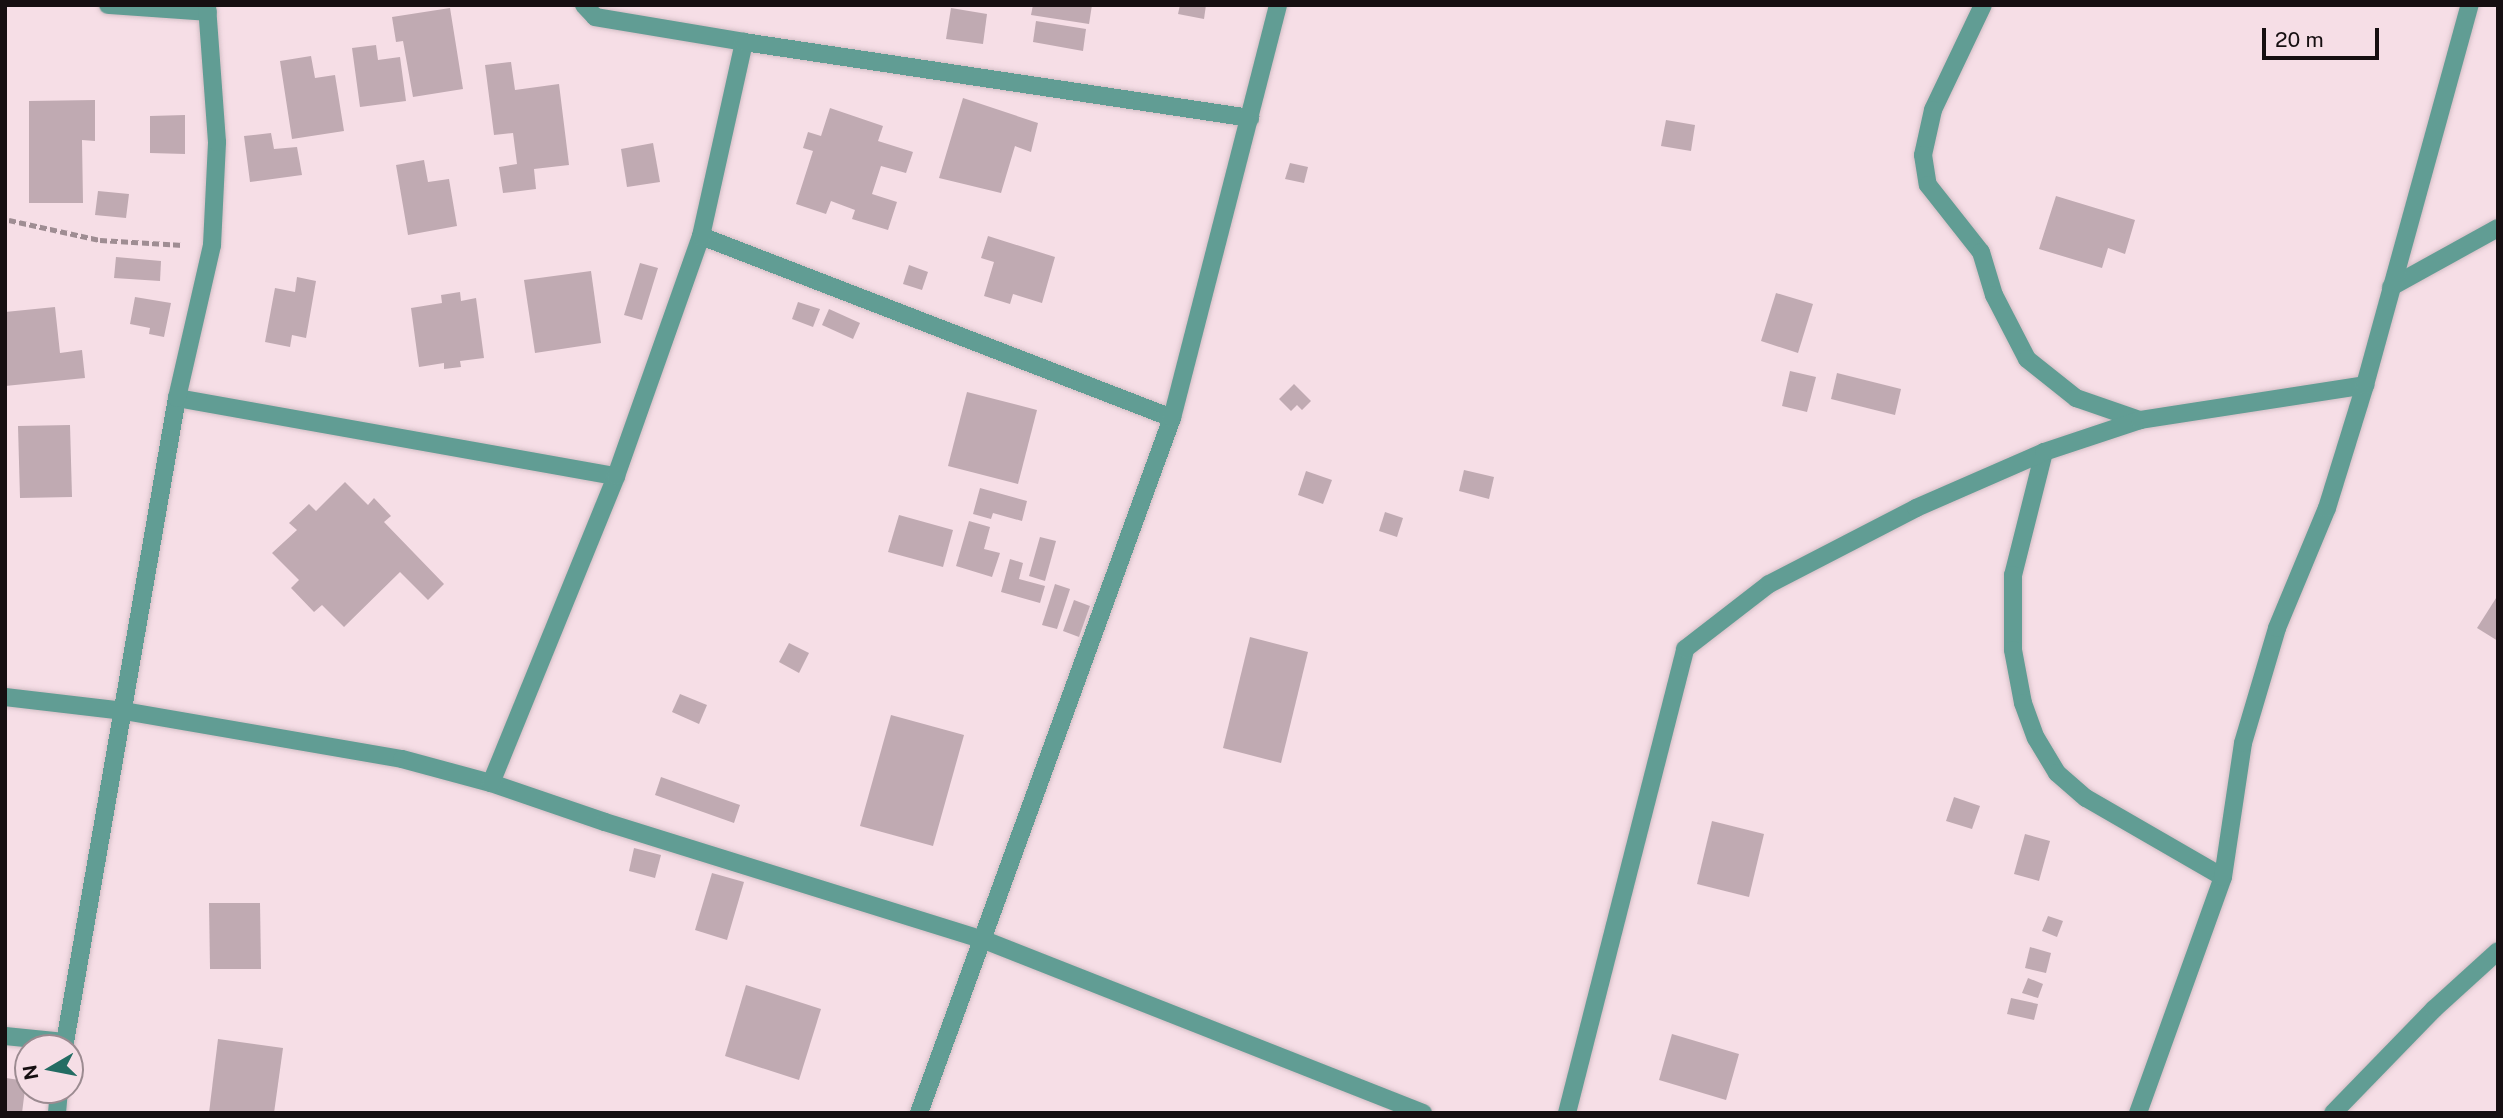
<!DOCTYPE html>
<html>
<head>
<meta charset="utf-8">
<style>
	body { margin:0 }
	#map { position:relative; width:2503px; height:1118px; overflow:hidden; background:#f6dee6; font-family:"Public Sans",sans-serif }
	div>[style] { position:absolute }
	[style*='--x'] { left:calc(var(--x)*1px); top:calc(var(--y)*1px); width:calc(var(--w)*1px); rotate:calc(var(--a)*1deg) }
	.building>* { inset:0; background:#c0aab2 }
	.path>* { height:4.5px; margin-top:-2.25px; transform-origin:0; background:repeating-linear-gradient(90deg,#9f8d93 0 7px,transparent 0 10.5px) }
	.roads { filter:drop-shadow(0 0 2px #d2bdc4) drop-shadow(0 0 2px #d2bdc4) }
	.minor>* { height:18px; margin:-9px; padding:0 9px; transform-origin:9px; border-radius:9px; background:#619d94 }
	span { translate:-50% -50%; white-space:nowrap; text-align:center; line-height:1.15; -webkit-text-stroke:7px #f6dee6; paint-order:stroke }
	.frame { position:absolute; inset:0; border:7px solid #160f11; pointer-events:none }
	.north { position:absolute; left:14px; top:1034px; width:70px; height:70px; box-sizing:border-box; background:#f6dee6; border:2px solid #9c8b91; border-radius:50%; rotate:260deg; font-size:19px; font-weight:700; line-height:28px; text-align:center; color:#160f11 }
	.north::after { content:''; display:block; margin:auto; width:24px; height:32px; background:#236c63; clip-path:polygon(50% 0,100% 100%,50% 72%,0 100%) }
	.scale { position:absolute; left:2262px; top:28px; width:117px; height:32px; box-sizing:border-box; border:4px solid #160f11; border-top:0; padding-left:9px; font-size:21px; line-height:24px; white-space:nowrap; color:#160f11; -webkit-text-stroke:5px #f6dee6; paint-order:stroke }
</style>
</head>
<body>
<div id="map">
	<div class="building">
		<div style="clip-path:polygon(1033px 5px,1092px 5px,1089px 24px,1031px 15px)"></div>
		<div style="clip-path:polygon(1180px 5px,1206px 5px,1204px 19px,1178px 14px)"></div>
		<div style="clip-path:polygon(450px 8px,463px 89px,413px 97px,403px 41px,396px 42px,392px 17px)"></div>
		<div style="clip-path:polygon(951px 8px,987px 14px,983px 44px,946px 39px)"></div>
		<div style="clip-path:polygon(1036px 21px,1086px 29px,1083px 51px,1033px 42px)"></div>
		<div style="clip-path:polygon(376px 45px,378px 60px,400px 57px,406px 101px,360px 107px,352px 48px)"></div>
		<div style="clip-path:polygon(311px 56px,315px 78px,335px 75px,344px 131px,292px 139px,280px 61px)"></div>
		<div style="clip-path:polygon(511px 62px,515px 90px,559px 84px,569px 165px,534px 169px,536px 189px,503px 193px,499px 167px,517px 164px,513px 133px,494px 135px,485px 65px)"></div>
		<div style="clip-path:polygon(963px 98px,1038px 123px,1031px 152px,1015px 146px,1001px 193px,939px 178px)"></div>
		<div style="clip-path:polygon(95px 100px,95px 141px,82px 140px,83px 203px,29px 203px,29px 101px)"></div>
		<div style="clip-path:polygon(830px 108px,883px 126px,878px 141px,913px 152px,906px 173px,881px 166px,872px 194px,897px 202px,888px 230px,852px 219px,855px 210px,831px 201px,826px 214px,796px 204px,813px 151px,803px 148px,808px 132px,821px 136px)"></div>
		<div style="clip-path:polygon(185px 115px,185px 154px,150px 153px,150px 116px)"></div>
		<div style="clip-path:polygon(1666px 120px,1695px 125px,1691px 151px,1661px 146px)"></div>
		<div style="clip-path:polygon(271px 133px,274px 149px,297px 147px,302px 175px,250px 182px,244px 136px)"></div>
		<div style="clip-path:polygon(653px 143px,660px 182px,627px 187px,621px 149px)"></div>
		<div style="clip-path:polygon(424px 160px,428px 182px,449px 179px,457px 226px,408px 235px,396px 165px)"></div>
		<div style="clip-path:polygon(1290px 163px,1308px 167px,1304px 183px,1285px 179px)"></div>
		<div style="clip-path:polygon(98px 191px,129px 194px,126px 218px,95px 215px)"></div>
		<div style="clip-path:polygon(2056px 196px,2135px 220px,2125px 254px,2108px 248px,2102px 268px,2039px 249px)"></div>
		<div style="clip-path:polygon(988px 236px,1055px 257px,1042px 303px,1013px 294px,1010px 304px,984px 296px,994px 262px,981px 258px)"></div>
		<div style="clip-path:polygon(116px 257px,161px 261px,160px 281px,114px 278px)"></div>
		<div style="clip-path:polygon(640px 263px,658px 268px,642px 320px,624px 315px)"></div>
		<div style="clip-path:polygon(909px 265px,928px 272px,922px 290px,903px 284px)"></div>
		<div style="clip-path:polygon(591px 271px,601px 343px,535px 353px,524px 280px)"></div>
		<div style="clip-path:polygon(297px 277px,316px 281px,306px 338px,292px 335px,290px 347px,265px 342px,275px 288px,295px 292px)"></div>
		<div style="clip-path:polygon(460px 292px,461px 301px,476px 298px,484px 358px,460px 361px,461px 367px,444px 369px,444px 363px,419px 367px,411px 308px,442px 303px,441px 295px)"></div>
		<div style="clip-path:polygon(1776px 293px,1813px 304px,1798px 353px,1761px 341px)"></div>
		<div style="clip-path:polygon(135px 297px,171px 303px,164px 337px,149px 334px,150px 328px,130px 324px)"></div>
		<div style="clip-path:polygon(798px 302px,820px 309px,813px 327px,792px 319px)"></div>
		<div style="clip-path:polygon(55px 307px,60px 353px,82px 350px,85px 378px,5px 386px,5px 312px)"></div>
		<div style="clip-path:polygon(829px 309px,860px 323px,853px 339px,822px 325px)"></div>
		<div style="clip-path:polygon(1790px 371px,1816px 377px,1807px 412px,1782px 406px)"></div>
		<div style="clip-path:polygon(1837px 373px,1901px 389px,1895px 415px,1831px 399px)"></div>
		<div style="clip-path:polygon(1294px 384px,1311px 401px,1302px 410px,1297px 405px,1291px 411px,1279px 399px)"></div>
		<div style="clip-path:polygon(967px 392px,1037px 410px,1018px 484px,948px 466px)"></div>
		<div style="clip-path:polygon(70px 425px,72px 497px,20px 498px,18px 426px)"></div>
		<div style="clip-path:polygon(1464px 470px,1494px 477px,1489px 499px,1459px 491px)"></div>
		<div style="clip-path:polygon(1306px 471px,1332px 480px,1323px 504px,1298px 495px)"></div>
		<div style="clip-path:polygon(345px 482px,368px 505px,374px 498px,391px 516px,384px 522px,444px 584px,428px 600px,400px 572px,344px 627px,322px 605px,314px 612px,291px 588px,299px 580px,272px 553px,297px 530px,289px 523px,309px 504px,316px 511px)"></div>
		<div style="clip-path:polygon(980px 488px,1027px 501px,1022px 521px,993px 513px,991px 519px,973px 514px)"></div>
		<div style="clip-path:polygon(1385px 512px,1403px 518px,1397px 537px,1379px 531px)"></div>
		<div style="clip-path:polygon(899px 515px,953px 530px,943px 567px,888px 552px)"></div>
		<div style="clip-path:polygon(969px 521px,990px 527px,984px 549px,1000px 553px,992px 577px,956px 566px)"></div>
		<div style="clip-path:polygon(1040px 537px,1056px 541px,1045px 581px,1029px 576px)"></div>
		<div style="clip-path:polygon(1010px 559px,1023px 563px,1019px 579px,1045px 586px,1040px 603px,1001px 592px)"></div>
		<div style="clip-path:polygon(1055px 584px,1070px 589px,1057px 629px,1042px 625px)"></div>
		<div style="clip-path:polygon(2498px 595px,2498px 641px,2477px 628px)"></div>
		<div style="clip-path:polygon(1074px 600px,1090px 606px,1079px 637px,1063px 631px)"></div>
		<div style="clip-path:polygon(1250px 637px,1308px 652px,1281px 763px,1223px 748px)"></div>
		<div style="clip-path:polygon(789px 643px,809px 653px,799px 673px,779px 662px)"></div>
		<div style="clip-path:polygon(680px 694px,707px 705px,699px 724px,672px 712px)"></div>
		<div style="clip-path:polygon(891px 715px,964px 735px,933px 846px,860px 826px)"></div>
		<div style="clip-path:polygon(661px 777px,740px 805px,734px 823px,655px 795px)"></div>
		<div style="clip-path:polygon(1954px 797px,1980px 806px,1972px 829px,1946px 821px)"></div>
		<div style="clip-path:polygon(1712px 821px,1764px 834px,1749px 897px,1697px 884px)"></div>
		<div style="clip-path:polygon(2025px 834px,2050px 841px,2039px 881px,2014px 874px)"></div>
		<div style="clip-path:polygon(634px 848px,661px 855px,655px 878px,629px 871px)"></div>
		<div style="clip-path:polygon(712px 873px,744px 882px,727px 940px,695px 930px)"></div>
		<div style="clip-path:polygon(209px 903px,260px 903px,261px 969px,210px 969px)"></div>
		<div style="clip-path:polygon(2048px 916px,2063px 921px,2057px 937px,2042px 931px)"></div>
		<div style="clip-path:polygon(2030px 947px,2051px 953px,2046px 973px,2025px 968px)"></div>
		<div style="clip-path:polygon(2028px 978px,2043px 984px,2038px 998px,2022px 993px)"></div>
		<div style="clip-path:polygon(746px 985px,821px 1009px,799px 1080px,725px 1056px)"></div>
		<div style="clip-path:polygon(2011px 998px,2038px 1004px,2034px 1020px,2007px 1014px)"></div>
		<div style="clip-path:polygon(1672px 1034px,1739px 1054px,1726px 1100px,1659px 1080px)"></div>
		<div style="clip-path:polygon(218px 1039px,283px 1048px,274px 1113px,209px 1113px)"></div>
		<div style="clip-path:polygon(6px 1078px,26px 1081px,22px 1113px,5px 1113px)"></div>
	</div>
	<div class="path">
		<div style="--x:9;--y:220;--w:93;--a:12.4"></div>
		<div style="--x:100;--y:240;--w:83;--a:3.4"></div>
	</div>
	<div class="roads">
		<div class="minor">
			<div style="--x:108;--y:5;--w:100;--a:4"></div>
			<div style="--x:584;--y:5;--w:16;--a:47"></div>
			<div style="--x:595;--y:17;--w:151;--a:9.5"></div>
			<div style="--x:1983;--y:5;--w:116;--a:115.5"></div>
			<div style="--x:1933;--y:110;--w:46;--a:102.5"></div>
			<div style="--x:1923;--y:155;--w:30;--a:81"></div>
			<div style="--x:1928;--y:185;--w:85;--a:51.7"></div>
			<div style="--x:1981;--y:252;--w:45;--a:73.2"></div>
			<div style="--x:1994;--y:295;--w:72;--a:62.7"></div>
			<div style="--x:2027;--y:359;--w:63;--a:38.5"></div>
			<div style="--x:2076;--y:398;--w:68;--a:19"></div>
			<div style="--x:701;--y:236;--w:505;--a:21.13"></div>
			<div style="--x:2391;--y:287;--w:122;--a:-28.9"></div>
			<div style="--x:177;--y:398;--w:446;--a:10.1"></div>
			<div style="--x:2044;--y:452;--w:127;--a:104.1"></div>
			<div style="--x:2013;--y:575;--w:75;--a:90"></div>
			<div style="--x:2013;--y:650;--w:54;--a:79.3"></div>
			<div style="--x:2023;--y:703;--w:37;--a:70"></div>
			<div style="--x:2036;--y:738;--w:41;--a:59"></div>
			<div style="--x:2057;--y:773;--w:38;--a:41"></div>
			<div style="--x:2086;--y:798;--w:158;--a:30"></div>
			<div style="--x:5;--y:697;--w:120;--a:6.7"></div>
			<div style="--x:124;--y:711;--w:282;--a:9.8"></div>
			<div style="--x:402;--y:759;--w:92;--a:15.1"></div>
			<div style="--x:491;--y:783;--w:120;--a:18.9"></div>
			<div style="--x:605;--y:822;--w:397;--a:17.3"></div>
			<div style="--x:984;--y:940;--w:472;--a:21.5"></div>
			<div style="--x:491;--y:783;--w:331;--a:-67.8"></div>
			<div style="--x:616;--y:476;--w:255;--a:-70.5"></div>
			<div style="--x:701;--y:236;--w:199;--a:-77.5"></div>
			<div style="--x:744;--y:42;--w:512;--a:8.54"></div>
			<div style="--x:5;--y:1036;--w:60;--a:5.7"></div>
			<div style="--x:64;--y:1048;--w:660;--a:-80.14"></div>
			<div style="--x:177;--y:398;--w:157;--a:-77.1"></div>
			<div style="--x:212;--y:245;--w:103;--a:-87.2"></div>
			<div style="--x:217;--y:142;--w:137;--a:-94.2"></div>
			<div style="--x:57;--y:1113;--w:23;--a:-85"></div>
			<div style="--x:919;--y:1113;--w:740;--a:-70"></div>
			<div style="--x:1172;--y:418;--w:426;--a:-75.6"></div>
			<div style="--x:1567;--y:1113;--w:479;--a:-75.7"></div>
			<div style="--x:1685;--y:649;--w:106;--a:-37.7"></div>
			<div style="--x:1769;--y:584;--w:165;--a:-27.3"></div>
			<div style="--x:1916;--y:508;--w:140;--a:-23.6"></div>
			<div style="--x:2044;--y:452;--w:101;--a:-18.4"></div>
			<div style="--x:2140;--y:420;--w:228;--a:-8.8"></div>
			<div style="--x:2138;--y:1113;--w:251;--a:-70.2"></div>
			<div style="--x:2223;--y:877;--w:135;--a:-81.5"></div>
			<div style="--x:2243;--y:743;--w:120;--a:-73.5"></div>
			<div style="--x:2277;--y:628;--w:130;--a:-67.4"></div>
			<div style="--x:2327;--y:508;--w:129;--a:-72.8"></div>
			<div style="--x:2365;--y:385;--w:394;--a:-74.6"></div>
			<div style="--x:2333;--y:1113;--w:145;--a:-45.8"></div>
			<div style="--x:2434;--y:1009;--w:86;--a:-42.2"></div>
		</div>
	</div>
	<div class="frame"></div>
	<div class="north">N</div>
	<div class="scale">20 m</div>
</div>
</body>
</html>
